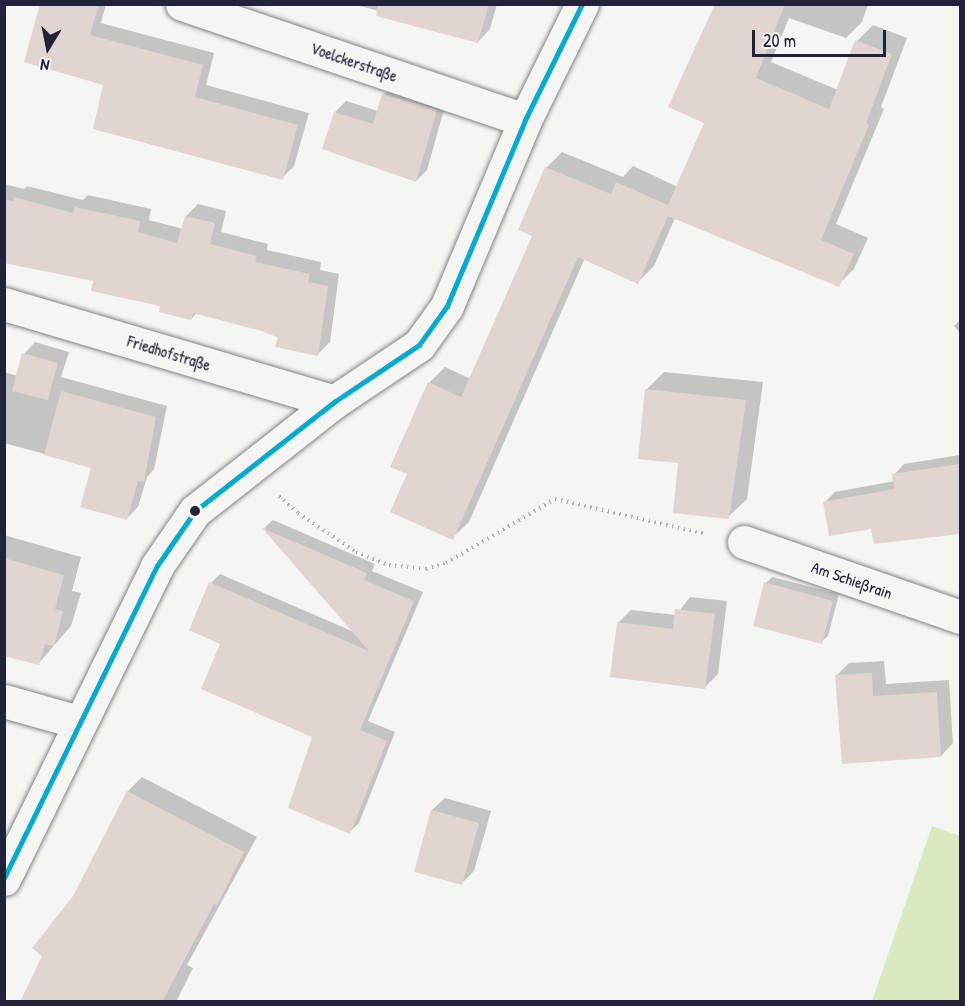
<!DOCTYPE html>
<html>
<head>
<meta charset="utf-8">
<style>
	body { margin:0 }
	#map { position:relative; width:965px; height:1006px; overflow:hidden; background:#f5f5f3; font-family:"Patrick Hand",sans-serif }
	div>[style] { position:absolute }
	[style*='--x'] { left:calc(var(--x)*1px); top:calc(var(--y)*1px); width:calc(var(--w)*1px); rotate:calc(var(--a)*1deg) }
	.green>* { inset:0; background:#dbe9c0 }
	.shadow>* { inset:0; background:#0003 }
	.building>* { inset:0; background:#e0d5d0 }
	.path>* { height:4px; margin-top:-2px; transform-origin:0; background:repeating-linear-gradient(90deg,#b0b0b2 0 1.5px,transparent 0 6px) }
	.roads { filter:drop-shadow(0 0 2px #858589) drop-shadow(0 0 2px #858589) }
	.minor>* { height:33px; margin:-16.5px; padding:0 16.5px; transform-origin:16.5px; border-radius:16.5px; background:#f5f5f3 }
	.bus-1>* { height:4.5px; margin:-2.25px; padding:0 2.25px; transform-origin:2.25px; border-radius:2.25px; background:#00a9ce }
	.dots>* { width:16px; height:16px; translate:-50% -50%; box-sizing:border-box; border:3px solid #f6f6f2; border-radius:50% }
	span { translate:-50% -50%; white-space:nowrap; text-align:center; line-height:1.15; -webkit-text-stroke:4.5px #f6f6f2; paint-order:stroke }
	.street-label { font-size:16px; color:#22223b }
	.frame { position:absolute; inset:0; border:6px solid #22223b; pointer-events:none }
	.north { position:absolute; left:18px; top:18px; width:60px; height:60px; -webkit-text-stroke:4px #f6f6f2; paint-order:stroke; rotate:190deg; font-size:16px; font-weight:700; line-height:24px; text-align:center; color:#22223b }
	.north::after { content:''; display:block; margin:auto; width:21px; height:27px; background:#22223b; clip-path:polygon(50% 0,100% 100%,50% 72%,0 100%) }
	.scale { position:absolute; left:752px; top:30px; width:134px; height:27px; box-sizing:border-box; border:3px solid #22223b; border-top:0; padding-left:8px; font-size:18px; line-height:21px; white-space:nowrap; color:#22223b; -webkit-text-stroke:4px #f6f6f2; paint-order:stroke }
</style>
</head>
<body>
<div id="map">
	<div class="green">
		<div style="clip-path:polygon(932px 826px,960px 836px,960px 1001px,872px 1001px)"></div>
	</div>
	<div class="shadow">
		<div style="clip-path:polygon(42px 4px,106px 4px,101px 23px,214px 53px,206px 85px,309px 113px,294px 166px,282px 178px,105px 84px)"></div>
		<div style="clip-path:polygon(352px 4px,497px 4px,490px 29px,478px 42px,427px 23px)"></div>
		<div style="clip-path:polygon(716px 4px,868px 4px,862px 22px,846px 38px,789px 18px,771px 62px,838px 90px,857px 41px,873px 25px,907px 38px,881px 107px,884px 109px,836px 224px,868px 238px,854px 269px,838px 285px,675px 218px,654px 266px,638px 282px,585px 258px,469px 522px,452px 538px,409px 473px,429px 383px,445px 367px,471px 379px,534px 235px,546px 168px,562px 152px,623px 177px,633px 166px,678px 187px,706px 122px)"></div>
		<div style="clip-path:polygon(394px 84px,447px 99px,427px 170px,416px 181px,335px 112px,346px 101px,378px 111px,383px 95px)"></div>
		<div style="clip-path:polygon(4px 184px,24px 189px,27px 186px,83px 200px,88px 195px,151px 209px,149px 220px,183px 229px,186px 216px,198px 204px,226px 211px,221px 232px,268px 244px,267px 250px,321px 262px,320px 270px,339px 274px,330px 342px,318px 354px,258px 329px,197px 313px,191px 319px,94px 279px,4px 261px)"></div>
		<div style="clip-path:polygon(960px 320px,960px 333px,954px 326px)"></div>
		<div style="clip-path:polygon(35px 342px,69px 352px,61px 377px,167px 406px,154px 469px,147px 477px,138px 507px,127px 518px,93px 467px,4px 443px,4px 372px,18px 376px,24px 354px)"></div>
		<div style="clip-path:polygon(664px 372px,763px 382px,747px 499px,728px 517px,680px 462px,646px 390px)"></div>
		<div style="clip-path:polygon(960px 455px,960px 532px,875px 543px,873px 527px,825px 502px,835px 492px,895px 481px,894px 475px,904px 464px)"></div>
		<div style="clip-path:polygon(273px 520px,375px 564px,372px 571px,423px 592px,368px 721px,395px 732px,359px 823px,350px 832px,314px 736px,222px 644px,211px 583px,220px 574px,354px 632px,264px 528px)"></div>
		<div style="clip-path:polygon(4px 535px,81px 557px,72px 591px,81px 593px,71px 626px,39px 663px,4px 654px)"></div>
		<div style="clip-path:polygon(772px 577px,839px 594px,828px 636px,821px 642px,766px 583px)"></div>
		<div style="clip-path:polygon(690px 597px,727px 601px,718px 674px,705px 687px,618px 623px,631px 610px,676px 615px)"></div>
		<div style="clip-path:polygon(884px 661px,886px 684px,949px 680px,953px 743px,941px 756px,837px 675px,849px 663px)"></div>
		<div style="clip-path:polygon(142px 777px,257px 837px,187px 965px,193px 968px,176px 1002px,22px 1002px,128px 791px)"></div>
		<div style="clip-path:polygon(445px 798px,491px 811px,474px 871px,461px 884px,432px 810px)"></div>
	</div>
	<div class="building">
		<div style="clip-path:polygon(40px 4px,99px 4px,90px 35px,203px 65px,195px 97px,298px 125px,283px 180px,93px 129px,103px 85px,24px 62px)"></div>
		<div style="clip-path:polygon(378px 4px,489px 4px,478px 43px,376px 16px)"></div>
		<div style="clip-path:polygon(715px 4px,785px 4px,756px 78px,829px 109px,855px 40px,892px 54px,866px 123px,869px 125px,821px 240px,854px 254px,839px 287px,668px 216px,638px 284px,578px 257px,453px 540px,390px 512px,407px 474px,390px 467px,428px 382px,461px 397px,532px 236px,518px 230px,545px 167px,611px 194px,616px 182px,668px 205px,704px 123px,668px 107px)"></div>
		<div style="clip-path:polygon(382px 94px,437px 110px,416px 182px,322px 149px,334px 112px,373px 124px)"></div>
		<div style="clip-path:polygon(14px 197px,73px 213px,75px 207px,140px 221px,138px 232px,177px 243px,185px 216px,215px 223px,210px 244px,257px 256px,255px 262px,310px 274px,308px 282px,328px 286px,318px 356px,275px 347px,278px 337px,258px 330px,193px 313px,191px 320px,159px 312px,160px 306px,91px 291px,93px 281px,4px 263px,4px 199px,13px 201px)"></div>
		<div style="clip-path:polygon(22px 353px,58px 363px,48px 400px,12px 391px)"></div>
		<div style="clip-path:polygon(645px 389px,746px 400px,729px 519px,673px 513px,678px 463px,638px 459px)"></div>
		<div style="clip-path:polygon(61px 391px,156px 417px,144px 482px,138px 481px,127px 520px,80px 507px,91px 468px,44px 455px)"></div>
		<div style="clip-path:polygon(960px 464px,960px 534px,874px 544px,871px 529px,829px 536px,823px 502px,894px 489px,892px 474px)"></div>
		<div style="clip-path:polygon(262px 528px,367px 573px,364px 580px,414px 601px,360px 730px,387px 741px,350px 834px,288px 808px,312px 737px,201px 689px,220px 644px,189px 630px,209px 582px,369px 651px)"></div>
		<div style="clip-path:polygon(4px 558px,64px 575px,55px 609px,63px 611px,54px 646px,45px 644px,39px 665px,4px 656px)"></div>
		<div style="clip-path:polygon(764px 582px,833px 601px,822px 644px,753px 626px)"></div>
		<div style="clip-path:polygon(675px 609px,715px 614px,705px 689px,610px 677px,617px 622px,673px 629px)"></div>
		<div style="clip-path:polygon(872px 673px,873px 696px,937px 692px,941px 757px,842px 764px,835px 675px)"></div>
		<div style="clip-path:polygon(127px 791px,244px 852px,217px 905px,214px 904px,162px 1002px,20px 1002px,42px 956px,32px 948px,73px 896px)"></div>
		<div style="clip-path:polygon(431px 810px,479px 823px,462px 885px,414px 872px)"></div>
	</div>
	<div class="path">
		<div style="--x:279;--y:496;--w:25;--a:42"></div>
		<div style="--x:298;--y:513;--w:70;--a:33.9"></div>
		<div style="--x:356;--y:552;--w:35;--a:22"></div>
		<div style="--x:389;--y:565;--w:37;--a:6"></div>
		<div style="--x:426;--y:569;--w:21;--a:-17"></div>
		<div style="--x:446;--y:563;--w:126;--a:-30.4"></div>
		<div style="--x:555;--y:499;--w:154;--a:13.1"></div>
	</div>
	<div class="roads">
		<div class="minor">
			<div style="--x:182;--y:4;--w:362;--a:18.7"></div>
			<div style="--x:4;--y:304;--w:344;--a:16.5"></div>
			<div style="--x:744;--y:542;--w:229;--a:19.1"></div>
			<div style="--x:4;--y:701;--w:77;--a:15.8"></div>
			<div style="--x:4;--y:879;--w:348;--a:-63.9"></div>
			<div style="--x:157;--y:566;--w:67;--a:-55.4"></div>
			<div style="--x:195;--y:511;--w:177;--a:-38.1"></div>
			<div style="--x:334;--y:402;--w:102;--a:-33.8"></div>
			<div style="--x:419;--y:345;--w:48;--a:-54.3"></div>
			<div style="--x:447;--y:306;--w:202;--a:-67.2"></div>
			<div style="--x:525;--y:120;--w:129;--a:-63.8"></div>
		</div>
	</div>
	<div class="bus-1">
		<div style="--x:4;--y:878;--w:347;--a:-63.9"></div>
		<div style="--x:157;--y:566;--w:67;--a:-55.4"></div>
		<div style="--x:195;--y:511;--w:177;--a:-38.1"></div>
		<div style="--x:334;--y:402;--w:102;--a:-33.8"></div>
		<div style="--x:419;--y:345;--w:48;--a:-54.3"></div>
		<div style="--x:447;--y:306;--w:202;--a:-67.2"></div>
		<div style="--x:525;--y:120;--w:129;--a:-63.8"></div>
	</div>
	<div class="dots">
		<div style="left:195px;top:511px;background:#22223b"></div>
	</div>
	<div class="street-label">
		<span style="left:354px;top:62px;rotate:19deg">Voelckerstraße</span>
		<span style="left:169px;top:353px;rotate:17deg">Friedhofstraße</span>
		<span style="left:852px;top:580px;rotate:19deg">Am Schießrain</span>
	</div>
	<div class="frame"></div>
	<div class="north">N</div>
	<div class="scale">20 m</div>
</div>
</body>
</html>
